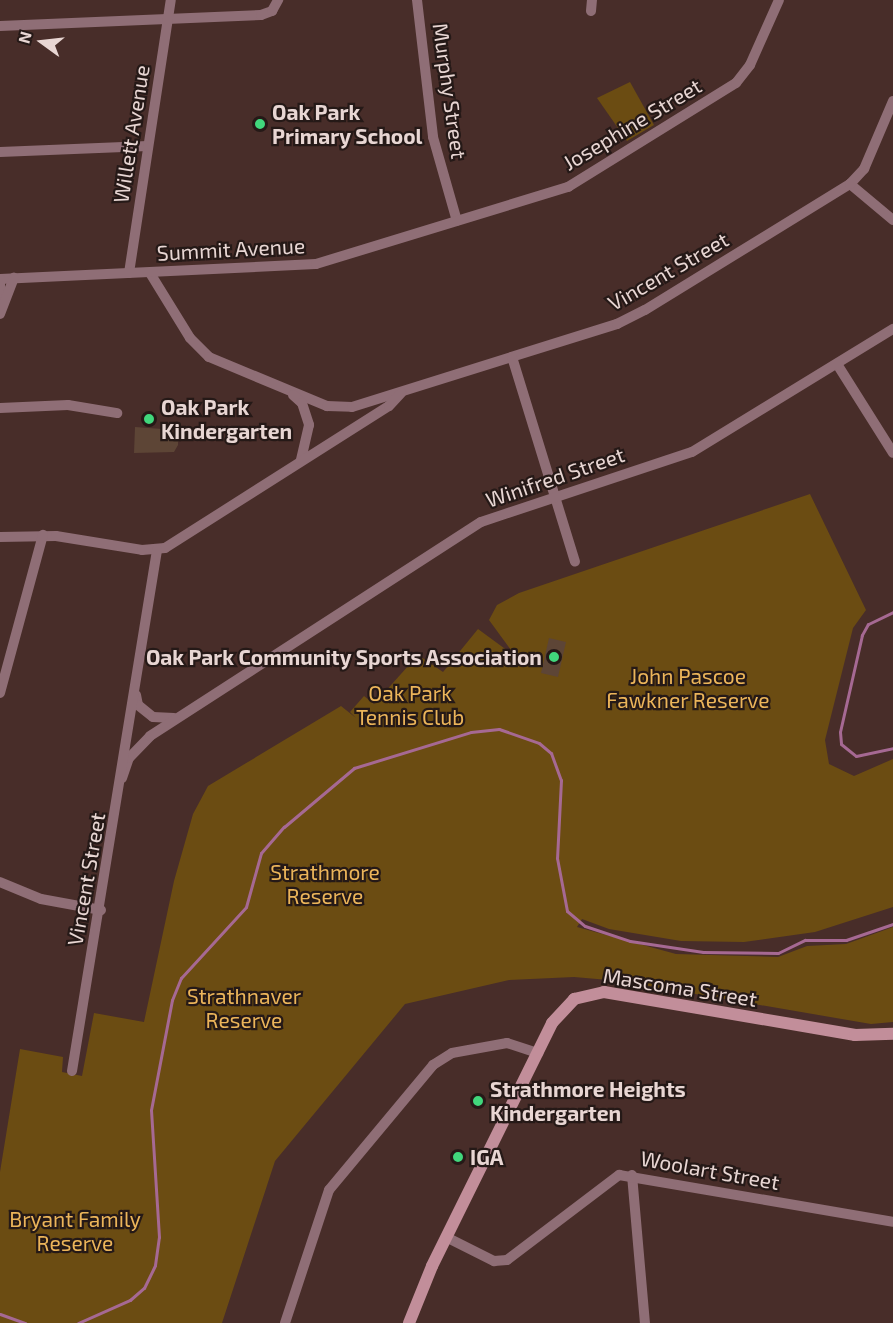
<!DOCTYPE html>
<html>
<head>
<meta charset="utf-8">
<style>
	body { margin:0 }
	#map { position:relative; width:893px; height:1323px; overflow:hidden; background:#482d29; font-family:"Exo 2",sans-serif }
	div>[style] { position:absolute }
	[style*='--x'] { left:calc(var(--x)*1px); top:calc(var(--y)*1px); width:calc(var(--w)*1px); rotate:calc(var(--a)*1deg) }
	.green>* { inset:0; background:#6b4c12 }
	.stream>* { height:3px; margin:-1.5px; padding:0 1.5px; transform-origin:1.5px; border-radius:1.5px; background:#a66993 }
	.building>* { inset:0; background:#5d4536 }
	.street>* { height:10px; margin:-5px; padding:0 5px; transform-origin:5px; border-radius:5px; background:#8f6e76 }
	.secondary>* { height:12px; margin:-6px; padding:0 6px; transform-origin:6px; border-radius:6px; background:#c28e9a }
	.dots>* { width:16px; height:16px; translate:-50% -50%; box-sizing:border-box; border:3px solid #251917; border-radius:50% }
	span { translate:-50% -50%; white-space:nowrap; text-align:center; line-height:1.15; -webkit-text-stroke:4.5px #251917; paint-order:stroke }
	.street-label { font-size:21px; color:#e8d6d3 }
	.poi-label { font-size:21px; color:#e8d6d3; font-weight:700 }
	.left { translate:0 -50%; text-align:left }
	.right { translate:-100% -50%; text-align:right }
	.park-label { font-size:21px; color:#ecb55a }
	.north { position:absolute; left:12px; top:12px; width:60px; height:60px; -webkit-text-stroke:4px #251917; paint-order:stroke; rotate:285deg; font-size:16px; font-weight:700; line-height:24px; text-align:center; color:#e8d6d3 }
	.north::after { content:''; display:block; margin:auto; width:21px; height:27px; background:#e8d6d3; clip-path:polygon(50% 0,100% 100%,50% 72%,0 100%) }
</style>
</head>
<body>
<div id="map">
	<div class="green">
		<div style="clip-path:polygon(630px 82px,654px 125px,627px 141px,597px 98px)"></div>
		<div style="clip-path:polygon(810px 494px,866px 610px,853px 628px,825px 740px,829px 764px,854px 776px,893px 759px,893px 907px,815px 932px,744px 942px,681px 941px,609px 929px,582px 919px,577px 927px,676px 954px,778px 957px,807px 946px,846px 944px,893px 927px,893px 1022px,871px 1024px,620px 981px,574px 977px,509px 980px,405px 1004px,275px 1161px,222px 1323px,0 1323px,0 1172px,20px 1049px,63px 1057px,62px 1072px,82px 1076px,94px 1013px,144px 1022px,174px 881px,193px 814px,208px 786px,341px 706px,356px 718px,350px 712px,364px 696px,374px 704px,418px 655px,443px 672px,478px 629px,516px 657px,489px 620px,497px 605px,519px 593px)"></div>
	</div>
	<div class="stream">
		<div style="--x:893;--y:612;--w:28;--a:154"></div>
		<div style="--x:868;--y:624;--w:13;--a:119"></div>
		<div style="--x:862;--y:635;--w:99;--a:102.8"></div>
		<div style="--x:840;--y:732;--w:12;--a:85"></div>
		<div style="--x:841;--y:744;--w:19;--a:39"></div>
		<div style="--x:856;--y:756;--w:38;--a:-12"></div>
		<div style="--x:0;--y:1314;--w:27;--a:20"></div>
		<div style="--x:78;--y:1323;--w:57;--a:-23.9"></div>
		<div style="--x:130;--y:1300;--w:18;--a:-41"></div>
		<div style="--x:144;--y:1288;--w:25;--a:-64"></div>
		<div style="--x:155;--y:1265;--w:28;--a:-82"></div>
		<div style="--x:159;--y:1237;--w:127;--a:-93.6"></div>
		<div style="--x:151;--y:1110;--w:112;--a:-79.2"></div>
		<div style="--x:172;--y:1000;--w:24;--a:-68"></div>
		<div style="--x:181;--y:978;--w:96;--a:-47.5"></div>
		<div style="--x:246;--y:907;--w:56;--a:-74.5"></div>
		<div style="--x:261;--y:853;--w:35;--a:-49"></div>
		<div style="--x:284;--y:827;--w:92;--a:-40.1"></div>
		<div style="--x:354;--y:768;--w:122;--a:-17.1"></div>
		<div style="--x:471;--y:732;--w:28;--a:-6"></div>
		<div style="--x:499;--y:729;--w:42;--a:19.3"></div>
		<div style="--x:539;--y:743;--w:16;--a:40"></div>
		<div style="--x:551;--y:753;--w:29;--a:70"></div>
		<div style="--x:561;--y:780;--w:78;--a:92.9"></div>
		<div style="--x:557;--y:858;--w:54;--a:79.3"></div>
		<div style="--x:567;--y:911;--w:23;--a:40"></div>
		<div style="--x:585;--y:926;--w:47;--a:18.4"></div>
		<div style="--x:630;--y:941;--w:74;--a:8.6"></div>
		<div style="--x:703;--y:952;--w:75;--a:0.8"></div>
		<div style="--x:778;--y:953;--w:30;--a:-26"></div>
		<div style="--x:805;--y:940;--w:41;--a:0"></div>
		<div style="--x:846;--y:940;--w:50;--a:-18.8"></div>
	</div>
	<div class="building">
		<div style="clip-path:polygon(135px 427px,162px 429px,162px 437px,178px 438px,178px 445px,174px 452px,134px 453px)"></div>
		<div style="clip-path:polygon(549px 638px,566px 642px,558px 677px,541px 673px)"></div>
	</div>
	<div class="street">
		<div style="--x:417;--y:0;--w:138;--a:83.3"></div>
		<div style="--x:433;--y:137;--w:87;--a:74.1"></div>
		<div style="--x:591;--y:11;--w:11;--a:-85"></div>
		<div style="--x:0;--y:26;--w:261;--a:-2.4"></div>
		<div style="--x:261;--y:15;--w:12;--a:-20"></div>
		<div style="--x:272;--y:11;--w:13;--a:-61"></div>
		<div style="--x:0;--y:152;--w:148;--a:-2.3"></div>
		<div style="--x:850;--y:184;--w:56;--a:39.9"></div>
		<div style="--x:129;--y:273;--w:276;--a:-81.3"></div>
		<div style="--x:150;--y:273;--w:76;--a:58.4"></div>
		<div style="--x:190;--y:338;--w:27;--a:45"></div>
		<div style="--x:209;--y:357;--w:128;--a:22.6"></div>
		<div style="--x:327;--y:406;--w:25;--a:2"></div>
		<div style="--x:352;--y:407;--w:278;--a:-17.4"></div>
		<div style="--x:617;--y:324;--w:31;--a:-27"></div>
		<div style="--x:645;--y:310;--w:241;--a:-31.6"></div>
		<div style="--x:850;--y:184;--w:21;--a:-47"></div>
		<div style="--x:864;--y:169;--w:74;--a:-66.9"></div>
		<div style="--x:0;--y:279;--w:316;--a:-2.7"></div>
		<div style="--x:316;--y:264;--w:264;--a:-17"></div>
		<div style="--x:568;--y:187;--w:198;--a:-31.8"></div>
		<div style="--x:736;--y:83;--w:23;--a:-52"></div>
		<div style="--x:750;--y:65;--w:71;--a:-66"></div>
		<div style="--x:0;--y:307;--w:28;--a:-90"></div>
		<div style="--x:0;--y:314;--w:39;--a:-69"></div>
		<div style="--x:512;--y:357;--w:214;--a:72.9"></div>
		<div style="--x:837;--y:364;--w:105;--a:57.8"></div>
		<div style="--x:293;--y:395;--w:12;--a:42"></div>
		<div style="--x:302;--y:403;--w:23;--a:72"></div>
		<div style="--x:309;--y:425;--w:36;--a:103"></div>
		<div style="--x:0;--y:408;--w:68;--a:-2.5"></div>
		<div style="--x:68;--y:405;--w:50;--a:9.3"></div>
		<div style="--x:0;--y:537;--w:56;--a:-1"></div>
		<div style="--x:56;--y:536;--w:87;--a:9.2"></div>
		<div style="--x:142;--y:550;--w:23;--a:-5"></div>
		<div style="--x:165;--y:548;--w:265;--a:-32.4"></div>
		<div style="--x:389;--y:406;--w:18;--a:-47"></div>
		<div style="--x:0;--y:693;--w:164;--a:-74.8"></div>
		<div style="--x:136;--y:695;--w:10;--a:79"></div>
		<div style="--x:138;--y:705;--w:19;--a:39"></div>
		<div style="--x:153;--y:717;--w:21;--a:3"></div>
		<div style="--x:122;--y:778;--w:21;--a:-71"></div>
		<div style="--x:129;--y:758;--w:30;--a:-46"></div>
		<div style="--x:150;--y:736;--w:394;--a:-32.9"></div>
		<div style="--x:481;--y:522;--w:222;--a:-18.4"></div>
		<div style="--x:692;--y:452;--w:236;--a:-31.5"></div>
		<div style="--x:0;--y:882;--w:44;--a:22.5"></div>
		<div style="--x:41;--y:899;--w:61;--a:10.4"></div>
		<div style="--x:72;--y:1071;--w:528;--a:-80.73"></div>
		<div style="--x:632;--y:1175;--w:149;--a:85"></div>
		<div style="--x:446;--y:1237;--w:54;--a:26.6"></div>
		<div style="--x:494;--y:1261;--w:13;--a:-4"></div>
		<div style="--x:507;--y:1260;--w:141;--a:-37.2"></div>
		<div style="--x:619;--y:1175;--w:278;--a:9.7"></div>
		<div style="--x:285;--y:1323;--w:140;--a:-71.7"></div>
		<div style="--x:329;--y:1190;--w:163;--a:-50.2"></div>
		<div style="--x:433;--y:1065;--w:22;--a:-32"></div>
		<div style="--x:452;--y:1053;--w:56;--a:-10.3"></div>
		<div style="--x:507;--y:1043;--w:33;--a:18"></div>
	</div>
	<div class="secondary">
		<div style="--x:409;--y:1323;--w:61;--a:-68"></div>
		<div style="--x:432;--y:1266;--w:271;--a:-63.7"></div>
		<div style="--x:552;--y:1023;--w:33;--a:-47"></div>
		<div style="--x:574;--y:999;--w:31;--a:-13"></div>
		<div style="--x:604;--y:992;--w:255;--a:9.7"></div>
		<div style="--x:855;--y:1035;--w:38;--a:-2"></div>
	</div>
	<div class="dots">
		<div style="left:260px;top:124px;background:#41d77c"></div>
		<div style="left:149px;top:419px;background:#41d77c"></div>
		<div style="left:554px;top:657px;background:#41d77c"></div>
		<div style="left:478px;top:1101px;background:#41d77c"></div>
		<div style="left:458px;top:1157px;background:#41d77c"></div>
	</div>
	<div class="street-label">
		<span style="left:450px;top:91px;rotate:82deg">Murphy Street</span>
		<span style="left:632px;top:124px;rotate:-31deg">Josephine Street</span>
		<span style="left:131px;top:134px;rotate:-81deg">Willett Avenue</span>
		<span style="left:231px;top:249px;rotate:-3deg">Summit Avenue</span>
		<span style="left:668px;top:271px;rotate:-30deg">Vincent Street</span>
		<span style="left:555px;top:477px;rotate:-19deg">Winifred Street</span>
		<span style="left:86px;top:879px;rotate:-80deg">Vincent Street</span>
		<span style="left:680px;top:987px;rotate:9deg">Mascoma Street</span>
		<span style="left:710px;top:1170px;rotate:10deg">Woolart Street</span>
	</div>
	<div class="poi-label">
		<span class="left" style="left:272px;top:124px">Oak Park<br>Primary School</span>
		<span class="left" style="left:161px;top:419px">Oak Park<br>Kindergarten</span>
		<span class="right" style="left:542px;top:657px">Oak Park Community Sports Association</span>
		<span class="left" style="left:490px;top:1101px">Strathmore Heights<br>Kindergarten</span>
		<span class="left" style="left:470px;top:1157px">IGA</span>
	</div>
	<div class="park-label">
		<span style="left:688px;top:688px">John Pascoe<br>Fawkner Reserve</span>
		<span style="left:410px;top:705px">Oak Park<br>Tennis Club</span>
		<span style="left:325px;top:884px">Strathmore<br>Reserve</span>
		<span style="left:244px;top:1008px">Strathnaver<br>Reserve</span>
		<span style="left:75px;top:1231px">Bryant Family<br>Reserve</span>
	</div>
	<div class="north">N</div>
</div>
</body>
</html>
